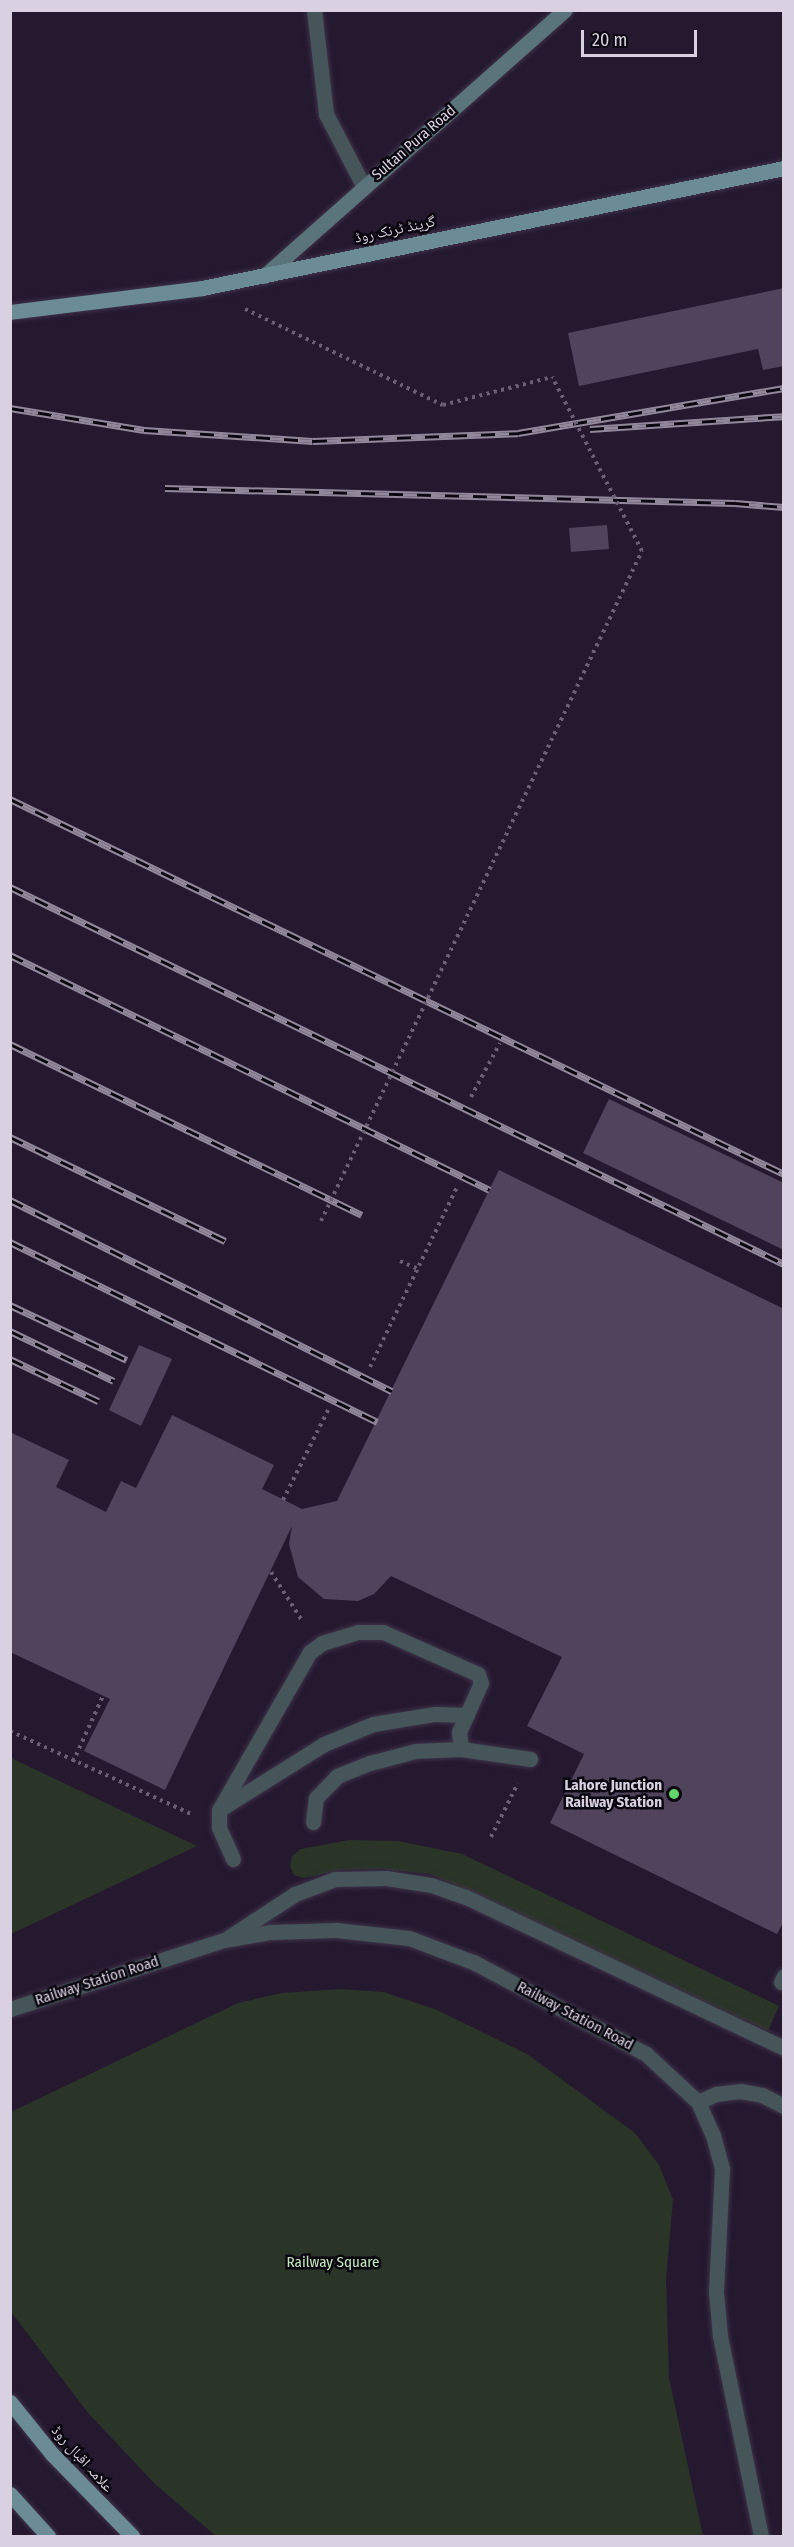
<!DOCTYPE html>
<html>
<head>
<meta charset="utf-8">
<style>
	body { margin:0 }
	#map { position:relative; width:794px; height:2547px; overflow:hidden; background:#251930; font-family:"Fira Sans Condensed","Noto Naskh Arabic",sans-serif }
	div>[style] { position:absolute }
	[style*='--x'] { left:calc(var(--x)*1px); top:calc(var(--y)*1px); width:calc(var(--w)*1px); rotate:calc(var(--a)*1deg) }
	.green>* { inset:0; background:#2a3528 }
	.building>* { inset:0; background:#50435c }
	.path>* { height:4px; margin-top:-2px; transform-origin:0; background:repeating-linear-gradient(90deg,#6a5f74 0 3px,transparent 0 7.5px) }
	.roads { filter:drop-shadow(0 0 2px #3e3349) drop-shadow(0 0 2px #3e3349) }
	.lane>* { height:15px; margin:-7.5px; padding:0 7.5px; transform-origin:7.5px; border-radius:7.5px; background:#46555a }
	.street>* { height:15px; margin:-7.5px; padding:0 7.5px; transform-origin:7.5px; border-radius:7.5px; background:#46555a }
	.secondary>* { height:15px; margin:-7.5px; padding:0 7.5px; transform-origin:7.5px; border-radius:7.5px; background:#5b747b }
	.primary>* { height:15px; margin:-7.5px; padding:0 7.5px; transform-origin:7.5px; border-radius:7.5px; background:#6b8c95 }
	.rail>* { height:7px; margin-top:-3.5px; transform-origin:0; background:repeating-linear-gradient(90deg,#0b0710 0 14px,#92889b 0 28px); box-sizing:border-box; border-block:2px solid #92889b }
	.path-bridge>* { height:4px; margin-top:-2px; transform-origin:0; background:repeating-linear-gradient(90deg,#6a5f74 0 3px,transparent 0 7.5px) }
	.dots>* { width:16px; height:16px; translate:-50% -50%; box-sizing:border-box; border:3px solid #0b0710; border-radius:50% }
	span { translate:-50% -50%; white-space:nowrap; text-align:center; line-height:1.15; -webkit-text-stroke:5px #0b0710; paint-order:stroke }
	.street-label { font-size:15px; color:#d9d1e1 }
	.poi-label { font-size:15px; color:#d9d1e1; font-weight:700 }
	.right { translate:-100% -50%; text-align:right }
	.park-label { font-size:15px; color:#c0e8ba }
	.frame { position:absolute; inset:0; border:12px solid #d9d1e1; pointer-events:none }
	.scale { position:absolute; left:581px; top:30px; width:116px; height:27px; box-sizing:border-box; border:3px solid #d9d1e1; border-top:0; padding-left:8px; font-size:18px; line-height:21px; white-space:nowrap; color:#d9d1e1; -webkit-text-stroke:4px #0b0710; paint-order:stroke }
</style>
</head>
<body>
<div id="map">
	<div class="green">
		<div style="clip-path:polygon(11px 1758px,72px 1787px,197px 1846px,11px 1934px)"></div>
		<div style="clip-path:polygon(349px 1840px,398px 1841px,462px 1854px,779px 2006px,768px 2031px,430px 1874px,381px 1869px,341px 1870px,304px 1878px,294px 1875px,290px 1866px,292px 1856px,301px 1849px)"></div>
		<div style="clip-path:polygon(340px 1989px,383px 1992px,437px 2010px,527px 2054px,635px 2133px,659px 2165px,673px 2200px,666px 2279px,669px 2378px,703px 2536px,216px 2536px,156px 2485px,89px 2414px,11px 2312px,11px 2112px,238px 2003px,282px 1993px)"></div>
	</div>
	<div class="building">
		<div style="clip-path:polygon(784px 288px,784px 366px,763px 370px,758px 349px,579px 386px,568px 333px)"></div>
		<div style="clip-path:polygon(607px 525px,609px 549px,571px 552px,569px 528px)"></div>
		<div style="clip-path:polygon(609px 1099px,784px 1183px,784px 1250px,583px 1153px)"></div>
		<div style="clip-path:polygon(499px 1170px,784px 1309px,784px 1921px,777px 1934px,550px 1823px,584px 1754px,527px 1726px,562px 1657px,391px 1576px,374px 1594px,358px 1601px,324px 1599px,298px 1577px,289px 1544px,292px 1526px,165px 1790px,84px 1751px,110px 1699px,10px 1652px,10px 1432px,69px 1460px,56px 1487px,106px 1512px,121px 1481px,136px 1488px,172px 1415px,274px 1465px,262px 1489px,302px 1509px,337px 1501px)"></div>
		<div style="clip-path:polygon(139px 1345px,172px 1359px,141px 1426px,109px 1410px)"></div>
	</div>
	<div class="path">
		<div style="--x:245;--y:309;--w:220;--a:25.9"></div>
		<div style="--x:443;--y:405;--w:113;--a:-14.4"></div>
		<div style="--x:471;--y:1097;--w:61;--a:-61.8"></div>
		<div style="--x:400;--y:1261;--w:20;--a:24"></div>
		<div style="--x:370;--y:1367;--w:202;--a:-64.2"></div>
		<div style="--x:283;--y:1500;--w:105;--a:-63.4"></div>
		<div style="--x:271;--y:1572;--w:59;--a:57.4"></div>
		<div style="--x:10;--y:1731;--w:199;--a:24.6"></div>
		<div style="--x:73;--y:1762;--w:72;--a:-65.6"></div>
		<div style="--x:491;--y:1837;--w:60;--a:-63.4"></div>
	</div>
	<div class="roads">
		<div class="lane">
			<div style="--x:222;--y:1808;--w:120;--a:-32.1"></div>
			<div style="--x:324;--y:1744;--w:53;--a:-22.2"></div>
			<div style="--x:373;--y:1724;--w:63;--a:-9.2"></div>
			<div style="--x:435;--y:1714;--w:32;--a:2"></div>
			<div style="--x:313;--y:1822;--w:24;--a:-83"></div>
			<div style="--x:316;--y:1798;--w:30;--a:-46"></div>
			<div style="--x:337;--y:1776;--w:35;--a:-22"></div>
			<div style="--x:370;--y:1763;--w:47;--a:-14.9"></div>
			<div style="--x:415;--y:1751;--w:46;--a:-2.5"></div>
			<div style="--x:461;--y:1749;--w:70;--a:8.2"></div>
			<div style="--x:233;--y:1859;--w:35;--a:-114"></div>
			<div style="--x:219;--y:1827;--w:17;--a:-90"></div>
			<div style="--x:219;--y:1810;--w:182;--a:-60.1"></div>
			<div style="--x:310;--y:1652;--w:15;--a:-37"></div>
			<div style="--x:322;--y:1643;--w:38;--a:-17"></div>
			<div style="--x:358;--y:1632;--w:25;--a:0"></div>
			<div style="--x:383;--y:1632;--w:104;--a:23.9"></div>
			<div style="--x:478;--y:1674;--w:9;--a:72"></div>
			<div style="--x:481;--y:1683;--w:54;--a:114.2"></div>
			<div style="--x:459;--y:1732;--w:17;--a:83"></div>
			<div style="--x:229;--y:1937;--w:79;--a:-33.1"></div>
			<div style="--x:295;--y:1894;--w:43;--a:-20.6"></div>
			<div style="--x:335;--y:1879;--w:51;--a:-1.1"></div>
			<div style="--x:386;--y:1878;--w:46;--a:8.8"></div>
			<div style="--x:431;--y:1885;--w:37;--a:19"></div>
			<div style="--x:466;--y:1897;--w:352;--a:25.4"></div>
			<div style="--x:781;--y:1982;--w:7;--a:-63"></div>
			<div style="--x:10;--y:2009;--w:225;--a:-17.9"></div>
			<div style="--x:224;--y:1940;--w:48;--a:-9.7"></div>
			<div style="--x:271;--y:1932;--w:65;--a:-1.8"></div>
			<div style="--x:336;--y:1930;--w:73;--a:6.3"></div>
			<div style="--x:409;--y:1938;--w:71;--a:20.7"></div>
			<div style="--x:475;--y:1963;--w:194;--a:28"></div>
			<div style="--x:646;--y:2054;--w:71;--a:42.7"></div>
			<div style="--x:698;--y:2102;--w:36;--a:66"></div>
			<div style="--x:713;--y:2135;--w:35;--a:75"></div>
			<div style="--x:722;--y:2169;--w:123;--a:92.8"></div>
			<div style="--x:716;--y:2292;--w:44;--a:84.8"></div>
			<div style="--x:720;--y:2336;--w:204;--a:78.4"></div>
			<div style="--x:698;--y:2102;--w:20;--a:-24"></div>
			<div style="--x:716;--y:2094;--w:24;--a:-7"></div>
			<div style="--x:740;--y:2091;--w:22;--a:10"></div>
			<div style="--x:762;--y:2095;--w:25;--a:27"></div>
		</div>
		<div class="street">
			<div style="--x:314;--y:10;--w:105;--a:83.4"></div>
			<div style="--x:326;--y:114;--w:82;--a:62.5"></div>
		</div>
		<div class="secondary">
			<div style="--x:264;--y:276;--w:402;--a:-41.5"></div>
		</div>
		<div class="primary">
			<div style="--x:10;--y:312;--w:193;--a:-7.1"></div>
			<div style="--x:202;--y:288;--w:594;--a:-11.65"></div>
			<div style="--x:10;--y:2402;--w:67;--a:51.1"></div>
			<div style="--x:52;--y:2454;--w:115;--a:45.7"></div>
			<div style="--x:10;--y:2494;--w:57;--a:47.9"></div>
		</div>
	</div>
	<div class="rail">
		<div style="--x:10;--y:408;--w:136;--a:9.3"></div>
		<div style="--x:144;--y:430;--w:169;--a:3.7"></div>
		<div style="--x:313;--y:441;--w:205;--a:-2.2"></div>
		<div style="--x:518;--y:433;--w:270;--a:-9.6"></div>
		<div style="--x:590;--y:429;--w:194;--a:-3.8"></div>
		<div style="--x:165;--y:488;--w:570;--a:1.51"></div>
		<div style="--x:735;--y:503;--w:49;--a:4.7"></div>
		<div style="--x:10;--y:799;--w:860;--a:25.85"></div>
		<div style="--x:10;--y:887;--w:861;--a:25.97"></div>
		<div style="--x:10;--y:955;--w:534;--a:26.09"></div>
		<div style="--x:10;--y:1044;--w:391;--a:25.9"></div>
		<div style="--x:10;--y:1137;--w:239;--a:25.8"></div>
		<div style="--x:10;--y:1200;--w:427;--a:26.6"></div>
		<div style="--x:10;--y:1242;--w:409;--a:26.1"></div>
		<div style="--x:10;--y:1305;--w:129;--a:25.2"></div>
		<div style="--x:10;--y:1331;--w:115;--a:25.7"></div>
		<div style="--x:10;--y:1359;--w:98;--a:25.5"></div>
	</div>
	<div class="path-bridge">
		<div style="--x:321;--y:1221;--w:743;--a:-64.4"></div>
		<div style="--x:642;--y:551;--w:196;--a:-117.3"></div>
	</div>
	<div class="dots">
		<div style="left:674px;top:1794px;background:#63d469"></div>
	</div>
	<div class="street-label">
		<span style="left:414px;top:143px;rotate:-41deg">Sultan Pura Road</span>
		<span style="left:395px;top:230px;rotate:-12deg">گرینڈ ٹرنک روڈ</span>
		<span style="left:97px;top:1981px;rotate:-18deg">Railway Station Road</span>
		<span style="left:575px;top:2016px;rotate:28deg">Railway Station Road</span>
		<span style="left:82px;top:2459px;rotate:48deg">علامہ اقبال روڈ</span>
	</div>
	<div class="poi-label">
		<span class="right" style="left:662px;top:1794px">Lahore Junction<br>Railway Station</span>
	</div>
	<div class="park-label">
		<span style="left:333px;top:2263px">Railway Square</span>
	</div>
	<div class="frame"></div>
	<div class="scale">20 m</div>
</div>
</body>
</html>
